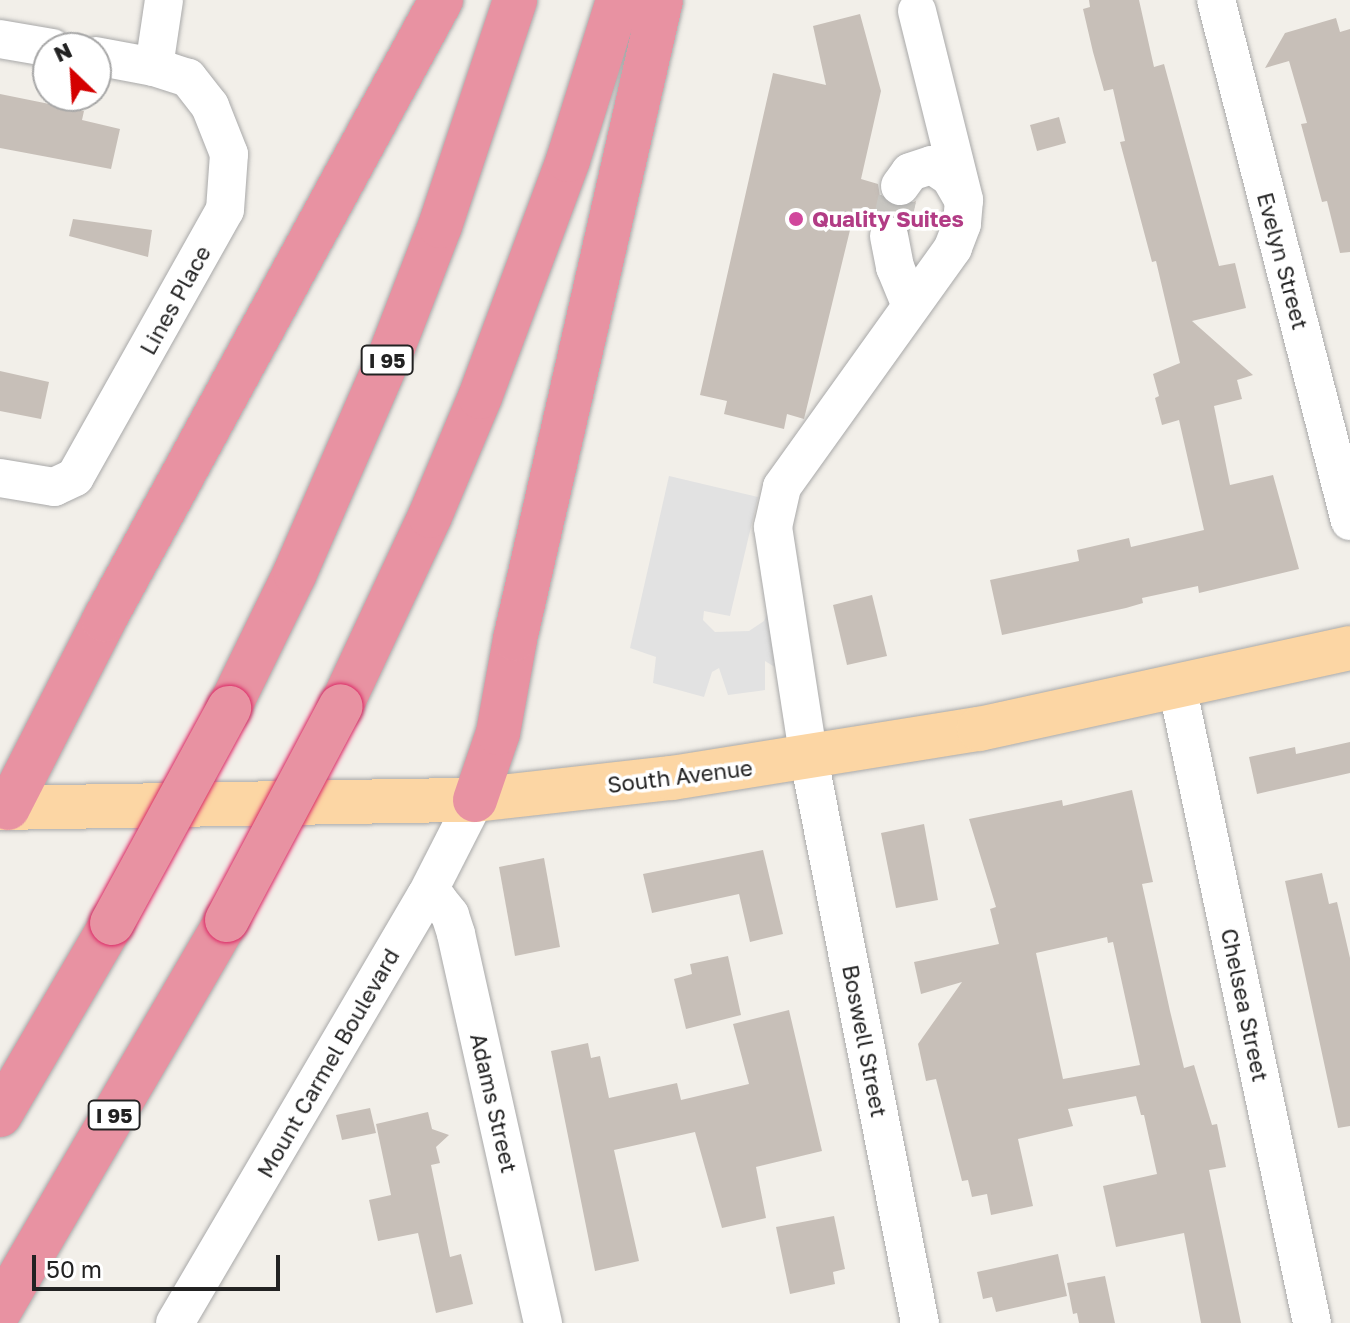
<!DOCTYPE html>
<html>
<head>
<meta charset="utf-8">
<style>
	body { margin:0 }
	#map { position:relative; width:1350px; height:1323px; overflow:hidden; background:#f2efe9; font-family:"Golos Text",sans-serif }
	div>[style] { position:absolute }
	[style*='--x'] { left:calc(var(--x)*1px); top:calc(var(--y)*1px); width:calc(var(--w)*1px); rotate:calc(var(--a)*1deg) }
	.parking>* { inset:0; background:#e2e2e2 }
	.building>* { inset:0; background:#c7bfb8 }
	.minor-tunnel>* { height:38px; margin-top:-19px; transform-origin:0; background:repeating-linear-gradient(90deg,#c8c6c1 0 38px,transparent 0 57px) }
	.roads { filter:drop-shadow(0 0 2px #a9a9a9) drop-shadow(0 0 2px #a9a9a9) }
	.minor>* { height:38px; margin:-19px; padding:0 19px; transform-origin:19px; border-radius:19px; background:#fff }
	.major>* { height:44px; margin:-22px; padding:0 22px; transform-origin:22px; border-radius:22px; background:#fcd6a4 }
	.highway>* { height:44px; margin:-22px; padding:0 22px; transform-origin:22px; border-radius:22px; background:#e892a2 }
	.bridges { filter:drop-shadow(0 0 2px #dc2a67) drop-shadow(0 0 2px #dc2a67) }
	.highway-bridge>* { height:44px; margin:-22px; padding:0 22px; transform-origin:22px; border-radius:22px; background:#e892a2 }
	.dots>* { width:22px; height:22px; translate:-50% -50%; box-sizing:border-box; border:4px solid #fff; border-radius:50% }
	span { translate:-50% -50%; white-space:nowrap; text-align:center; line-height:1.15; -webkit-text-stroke:7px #fff; paint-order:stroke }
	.shield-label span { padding:2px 6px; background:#fff; border:2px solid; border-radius:6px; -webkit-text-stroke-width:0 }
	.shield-label { font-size:20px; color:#222; font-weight:700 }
	.hotel-label { font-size:22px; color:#b23c85; font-weight:700 }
	.left { translate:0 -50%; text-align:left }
	.street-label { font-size:22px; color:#222 }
	.north { position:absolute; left:32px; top:32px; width:80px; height:80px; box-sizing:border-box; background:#fff; border:2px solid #a7a7a7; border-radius:50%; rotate:335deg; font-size:22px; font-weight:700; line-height:32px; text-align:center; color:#222 }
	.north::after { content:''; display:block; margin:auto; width:28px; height:36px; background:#d40000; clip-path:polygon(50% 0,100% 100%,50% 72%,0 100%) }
	.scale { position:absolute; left:32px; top:1255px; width:248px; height:36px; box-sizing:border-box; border:4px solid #222; border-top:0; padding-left:10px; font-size:24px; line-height:28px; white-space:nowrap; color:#222; -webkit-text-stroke:6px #fff; paint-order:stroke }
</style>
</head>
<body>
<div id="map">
	<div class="parking">
		<div style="clip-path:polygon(669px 476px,758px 497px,730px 616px,704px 611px,703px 620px,715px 632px,749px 631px,764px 621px,768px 611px,778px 669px,765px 661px,765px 690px,728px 695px,719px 668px,712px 672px,704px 697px,653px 683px,656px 657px,630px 648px)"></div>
	</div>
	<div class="building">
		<div style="clip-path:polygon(1089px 0,1139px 0,1154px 67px,1164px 64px,1219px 266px,1235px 263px,1246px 308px,1192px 321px,1253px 375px,1237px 380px,1242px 399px,1214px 406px,1230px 485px,1273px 475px,1299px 569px,1199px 593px,1198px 586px,1142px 598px,1143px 603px,1126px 608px,1002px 635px,990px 580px,1079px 561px,1077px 550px,1129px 538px,1131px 547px,1204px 530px,1179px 420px,1162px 425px,1155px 398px,1159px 396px,1153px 374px,1180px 363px,1156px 261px,1152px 262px,1120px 142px,1125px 141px,1113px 89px,1104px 91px,1093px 52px,1083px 9px,1090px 7px)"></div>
		<div style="clip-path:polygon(860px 14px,881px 91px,861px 179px,878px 184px,880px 196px,888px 204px,899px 208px,916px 201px,909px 228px,897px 216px,886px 214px,875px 219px,868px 229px,851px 226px,804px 419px,787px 414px,784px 429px,724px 414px,727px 401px,700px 395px,773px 73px,826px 85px,813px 26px)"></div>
		<div style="clip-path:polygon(1336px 18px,1340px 32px,1350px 29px,1350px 252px,1340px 253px,1327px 201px,1322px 202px,1301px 124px,1307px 123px,1289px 61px,1265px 68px,1285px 33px)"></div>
		<div style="clip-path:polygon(0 94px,84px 111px,82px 120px,120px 129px,111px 169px,0 148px)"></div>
		<div style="clip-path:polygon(1059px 117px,1066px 143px,1037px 151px,1030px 125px)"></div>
		<div style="clip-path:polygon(73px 219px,152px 230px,148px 257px,69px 236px)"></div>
		<div style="clip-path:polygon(0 371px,49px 382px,41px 419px,0 411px)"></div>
		<div style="clip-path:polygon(872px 595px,887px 656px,847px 665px,833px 605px)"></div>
		<div style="clip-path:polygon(1350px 742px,1350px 773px,1257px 794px,1249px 757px,1295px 747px,1296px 754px)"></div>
		<div style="clip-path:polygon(evenodd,1132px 790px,1153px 882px,1142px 884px,1170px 1011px,1184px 1068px,1194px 1065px,1212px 1125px,1217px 1124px,1226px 1167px,1209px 1170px,1241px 1323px,1201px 1323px,1184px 1233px,1116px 1247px,1103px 1186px,1157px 1174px,1144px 1115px,1141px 1115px,1136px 1096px,1068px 1109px,1073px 1126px,1018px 1139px,1033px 1206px,991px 1215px,987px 1194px,972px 1197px,968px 1180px,962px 1181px,936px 1079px,926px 1081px,918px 1044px,962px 982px,921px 994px,914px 962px,999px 944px,990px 909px,996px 907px,969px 819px,1062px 800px,1063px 806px,1132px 790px,1107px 937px,1108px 943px,1113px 942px,1140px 1065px,1063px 1079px,1036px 953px,1107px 937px)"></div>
		<div style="clip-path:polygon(924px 824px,938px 900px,896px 908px,881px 833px)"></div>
		<div style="clip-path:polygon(763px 850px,783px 934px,750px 942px,739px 894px,652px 913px,643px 874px)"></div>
		<div style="clip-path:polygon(544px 858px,560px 947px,515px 956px,499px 867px)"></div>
		<div style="clip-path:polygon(1322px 873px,1329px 904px,1337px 902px,1350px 958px,1350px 1126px,1338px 1128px,1285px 881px)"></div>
		<div style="clip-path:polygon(728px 956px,741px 1015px,686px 1029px,674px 979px,692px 974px,690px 964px)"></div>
		<div style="clip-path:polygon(789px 1010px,822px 1151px,756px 1167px,766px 1218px,722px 1228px,695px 1132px,614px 1150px,639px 1261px,595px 1271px,551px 1051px,588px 1043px,591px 1058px,600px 1056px,609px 1098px,677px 1083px,681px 1100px,749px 1084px,733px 1024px)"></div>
		<div style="clip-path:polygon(370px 1108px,376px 1133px,342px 1140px,336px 1115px)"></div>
		<div style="clip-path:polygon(428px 1112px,432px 1129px,449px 1135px,436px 1147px,440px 1163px,431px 1165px,450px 1257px,461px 1254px,473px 1304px,436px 1313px,418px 1233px,378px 1241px,369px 1200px,391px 1195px,376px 1124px)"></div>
		<div style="clip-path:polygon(834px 1216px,845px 1269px,833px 1272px,835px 1284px,790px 1294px,776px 1227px)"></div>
		<div style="clip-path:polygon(1058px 1254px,1067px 1296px,996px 1312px,992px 1297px,983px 1299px,977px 1272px)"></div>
		<div style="clip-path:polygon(1105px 1276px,1115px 1323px,1079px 1323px,1077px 1313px,1073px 1314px,1067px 1283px)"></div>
	</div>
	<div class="minor-tunnel">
		<div style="--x:889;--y:236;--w:51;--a:-77.6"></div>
	</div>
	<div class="roads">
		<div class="minor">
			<div style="--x:1216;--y:0;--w:538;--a:75.58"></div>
			<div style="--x:917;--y:11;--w:195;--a:76"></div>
			<div style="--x:964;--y:200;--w:24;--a:95"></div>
			<div style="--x:962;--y:224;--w:26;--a:111"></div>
			<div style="--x:953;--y:248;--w:294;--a:125.6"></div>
			<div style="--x:782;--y:487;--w:41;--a:102.7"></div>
			<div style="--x:773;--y:527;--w:235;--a:81.2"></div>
			<div style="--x:809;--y:759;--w:575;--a:78.87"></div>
			<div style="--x:0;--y:39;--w:53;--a:9.8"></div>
			<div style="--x:154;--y:67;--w:68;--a:-81.5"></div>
			<div style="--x:900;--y:186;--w:17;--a:-54"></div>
			<div style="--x:910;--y:172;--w:23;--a:-18"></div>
			<div style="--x:932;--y:165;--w:22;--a:34"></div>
			<div style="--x:950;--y:177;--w:24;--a:60"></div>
			<div style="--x:889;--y:236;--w:32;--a:79"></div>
			<div style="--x:895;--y:267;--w:42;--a:67.7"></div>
			<div style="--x:0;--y:478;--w:55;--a:9.5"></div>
			<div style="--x:54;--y:487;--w:23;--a:-25"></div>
			<div style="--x:75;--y:477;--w:306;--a:-60.7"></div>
			<div style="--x:225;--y:210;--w:56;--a:-85.9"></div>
			<div style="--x:229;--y:154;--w:52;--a:-111.6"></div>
			<div style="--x:210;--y:106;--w:36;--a:-128"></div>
			<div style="--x:188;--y:78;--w:36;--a:-162"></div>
			<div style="--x:154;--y:67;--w:59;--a:-169.3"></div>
			<div style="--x:1177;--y:686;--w:651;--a:78.03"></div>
			<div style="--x:426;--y:896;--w:13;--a:18"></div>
			<div style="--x:438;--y:900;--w:19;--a:51"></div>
			<div style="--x:450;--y:915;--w:20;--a:72"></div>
			<div style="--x:456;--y:934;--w:399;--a:77.4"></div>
			<div style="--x:175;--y:1323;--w:495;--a:-59.6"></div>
			<div style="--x:426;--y:896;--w:108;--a:-63"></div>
		</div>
		<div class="major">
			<div style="--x:0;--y:808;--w:475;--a:-1"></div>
			<div style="--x:475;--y:800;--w:198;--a:-6.4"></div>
			<div style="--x:672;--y:778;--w:311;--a:-9.1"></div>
			<div style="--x:979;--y:729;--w:380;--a:-12.3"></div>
		</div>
		<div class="highway">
			<div style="--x:341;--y:706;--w:210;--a:-64.9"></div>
			<div style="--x:430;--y:516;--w:129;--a:-67.2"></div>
			<div style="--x:480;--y:397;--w:253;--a:-69.6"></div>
			<div style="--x:568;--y:160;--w:168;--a:-72.6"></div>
			<div style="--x:229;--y:708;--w:150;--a:-63.9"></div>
			<div style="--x:295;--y:573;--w:249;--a:-66.5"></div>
			<div style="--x:394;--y:345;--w:128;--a:-68.9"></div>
			<div style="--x:440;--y:226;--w:238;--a:-71.6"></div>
			<div style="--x:475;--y:800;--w:71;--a:-71.1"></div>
			<div style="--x:498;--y:733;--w:96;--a:-79.7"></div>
			<div style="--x:515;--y:639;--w:655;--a:-77.13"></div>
			<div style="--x:8;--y:808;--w:211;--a:-62.9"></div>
			<div style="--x:104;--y:620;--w:706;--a:-61.47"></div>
			<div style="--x:0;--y:1115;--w:222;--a:-59.7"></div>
			<div style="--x:0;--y:1310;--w:451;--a:-59.8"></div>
		</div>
	</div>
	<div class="bridges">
		<div class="highway-bridge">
			<div style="--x:227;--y:920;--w:242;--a:-62"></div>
			<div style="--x:112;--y:923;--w:245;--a:-61.4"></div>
		</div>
	</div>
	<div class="dots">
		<div style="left:796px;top:219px;background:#d1479c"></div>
	</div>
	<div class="shield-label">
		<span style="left:387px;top:360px">I 95</span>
		<span style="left:114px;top:1115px">I 95</span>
	</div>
	<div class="hotel-label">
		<span class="left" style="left:812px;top:219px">Quality Suites</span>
	</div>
	<div class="street-label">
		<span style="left:1283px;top:261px;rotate:75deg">Evelyn Street</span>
		<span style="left:175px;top:300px;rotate:-61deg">Lines Place</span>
		<span style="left:680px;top:776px;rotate:-7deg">South Avenue</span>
		<span style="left:1245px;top:1005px;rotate:78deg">Chelsea Street</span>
		<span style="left:865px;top:1041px;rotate:79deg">Boswell Street</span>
		<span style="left:328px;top:1063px;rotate:-60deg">Mount Carmel Boulevard</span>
		<span style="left:494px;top:1103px;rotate:77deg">Adams Street</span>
	</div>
	<div class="north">N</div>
	<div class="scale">50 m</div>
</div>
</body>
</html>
